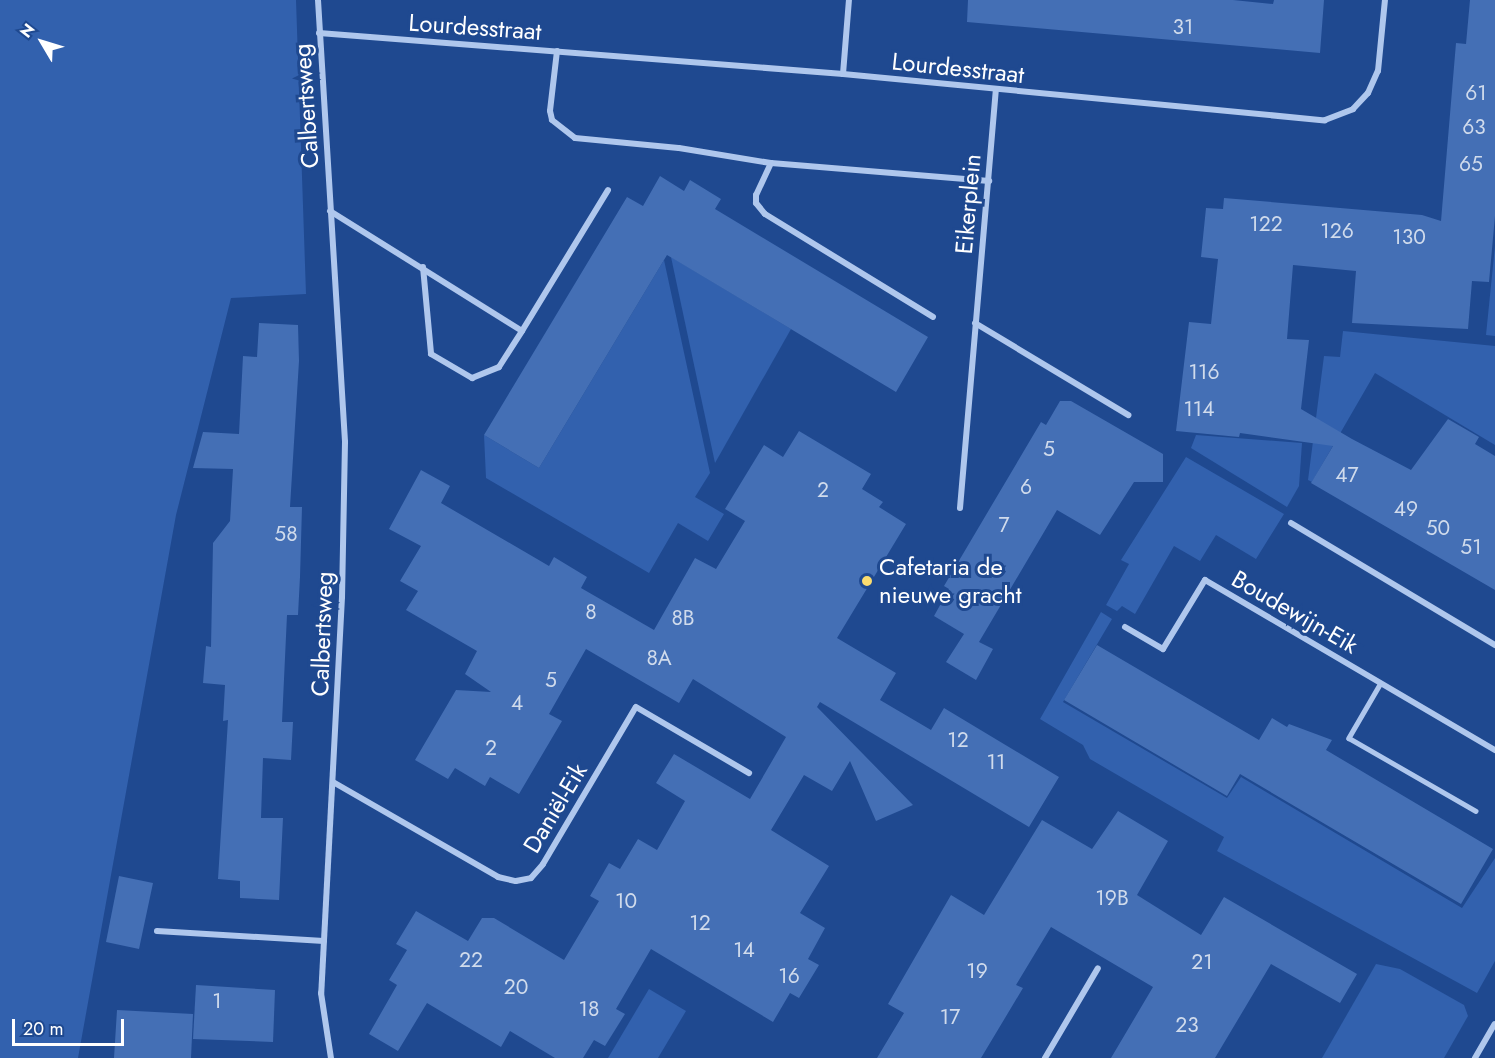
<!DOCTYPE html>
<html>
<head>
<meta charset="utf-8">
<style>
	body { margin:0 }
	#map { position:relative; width:1495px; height:1058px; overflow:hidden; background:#1f4990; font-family:Jost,sans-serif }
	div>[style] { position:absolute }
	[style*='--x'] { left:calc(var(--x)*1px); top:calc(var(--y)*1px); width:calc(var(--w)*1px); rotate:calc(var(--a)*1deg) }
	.green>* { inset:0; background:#3261ae }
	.building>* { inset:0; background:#446fb5 }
	.service>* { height:4.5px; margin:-2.25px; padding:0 2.25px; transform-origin:2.25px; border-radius:2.25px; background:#afc7ed }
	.minor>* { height:6px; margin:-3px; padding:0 3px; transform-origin:3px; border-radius:3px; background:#afc7ed }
	.dots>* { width:16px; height:16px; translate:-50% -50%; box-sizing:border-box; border:3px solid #1f4990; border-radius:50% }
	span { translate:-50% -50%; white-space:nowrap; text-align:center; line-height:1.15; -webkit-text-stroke:6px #1f4990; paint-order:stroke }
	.number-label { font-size:21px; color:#d0dbec }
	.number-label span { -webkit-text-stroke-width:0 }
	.street-label { font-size:24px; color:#fff }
	.poi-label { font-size:24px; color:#fff }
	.left { translate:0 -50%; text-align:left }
	.north { position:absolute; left:12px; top:12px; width:60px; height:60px; -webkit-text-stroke:4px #1f4990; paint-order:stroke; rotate:308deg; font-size:16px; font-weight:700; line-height:24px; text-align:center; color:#fff }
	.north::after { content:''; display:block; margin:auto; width:21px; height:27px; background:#fff; clip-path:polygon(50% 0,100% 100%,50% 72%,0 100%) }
	.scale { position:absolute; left:12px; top:1019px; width:112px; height:27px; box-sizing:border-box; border:3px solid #fff; border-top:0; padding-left:8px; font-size:18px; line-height:21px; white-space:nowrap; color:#fff; -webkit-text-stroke:4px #1f4990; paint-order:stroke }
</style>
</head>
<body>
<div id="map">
	<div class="green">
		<div style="clip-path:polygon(0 0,296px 0,306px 294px,231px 298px,176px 515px,78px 1058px,0 1058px)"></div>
		<div style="clip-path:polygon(1495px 246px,1495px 336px,1486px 335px)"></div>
		<div style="clip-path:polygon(671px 257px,791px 329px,715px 463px)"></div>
		<div style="clip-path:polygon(664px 260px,710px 473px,695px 497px,724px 514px,708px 541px,678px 523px,649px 573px,486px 478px,484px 435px,539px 468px)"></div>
		<div style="clip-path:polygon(1343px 331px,1495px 346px,1495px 445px,1375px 373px,1312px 482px,1308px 480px,1324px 356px,1340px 357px)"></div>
		<div style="clip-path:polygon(1196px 435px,1302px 443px,1299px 486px,1287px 507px,1191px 448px)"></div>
		<div style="clip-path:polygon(1186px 457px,1284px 514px,1256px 559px,1216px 535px,1200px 561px,1174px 546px,1135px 614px,1122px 606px,1117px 611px,1106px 605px,1129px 564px,1121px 560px)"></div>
		<div style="clip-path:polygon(1101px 612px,1112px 619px,1063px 702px,1227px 798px,1241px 777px,1462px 908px,1495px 858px,1495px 961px,1477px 993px,1217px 851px,1224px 837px,1090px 759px,1083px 745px,1040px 719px)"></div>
		<div style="clip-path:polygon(1376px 964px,1400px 969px,1464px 1005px,1468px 1016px,1444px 1058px,1322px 1058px)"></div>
		<div style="clip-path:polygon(649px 989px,686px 1011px,658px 1058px,608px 1058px)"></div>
	</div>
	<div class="building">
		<div style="clip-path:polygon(968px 0,1233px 0,1273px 4px,1274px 0,1324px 0,1320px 53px,967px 22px)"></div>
		<div style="clip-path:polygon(1470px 0,1495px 0,1495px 216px,1489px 282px,1472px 281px,1468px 329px,1352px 323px,1356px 271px,1293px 265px,1287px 339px,1309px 340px,1301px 409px,1352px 439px,1411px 470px,1448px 419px,1479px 437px,1475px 444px,1495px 456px,1495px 590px,1311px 483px,1333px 446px,1240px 433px,1239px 437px,1176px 431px,1189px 322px,1211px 324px,1218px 259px,1201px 257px,1206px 208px,1223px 209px,1224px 198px,1422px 215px,1441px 221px,1456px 43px,1466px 44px)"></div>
		<div style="clip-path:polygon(660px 176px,684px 191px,690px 180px,721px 199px,715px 209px,928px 337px,896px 392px,667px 255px,539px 468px,484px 435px,627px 197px,643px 206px)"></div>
		<div style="clip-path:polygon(259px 323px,298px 325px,299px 361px,290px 507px,302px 507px,300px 577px,298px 615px,287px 615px,282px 722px,293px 722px,291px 760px,263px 758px,261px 818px,283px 818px,279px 900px,240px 898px,240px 881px,218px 879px,228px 720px,223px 721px,225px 685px,203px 683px,206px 646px,211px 647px,213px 543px,230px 521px,233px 469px,193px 468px,203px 432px,239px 434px,243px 356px,257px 357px)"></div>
		<div style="clip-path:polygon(1060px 401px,1071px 401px,1163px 454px,1163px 482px,1134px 482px,1100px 535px,1057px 510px,979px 642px,993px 649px,976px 680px,946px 662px,964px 634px,934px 616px,949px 589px,944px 586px,1041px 422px,1046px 425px)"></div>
		<div style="clip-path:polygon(799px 431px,871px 474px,862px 489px,883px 502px,879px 507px,906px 524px,837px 638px,896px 673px,880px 700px,931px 730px,944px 708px,1059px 777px,1029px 827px,820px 702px,817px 707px,913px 805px,876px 821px,850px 761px,832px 791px,804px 775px,771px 830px,829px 866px,800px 913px,825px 928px,808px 959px,819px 965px,799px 998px,790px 993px,773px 1022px,651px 949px,616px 1009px,625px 1014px,605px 1046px,594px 1040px,583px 1058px,555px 1058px,510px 1031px,501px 1047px,427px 1003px,398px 1051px,369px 1034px,397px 985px,389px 980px,407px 950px,396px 944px,416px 911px,468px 941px,482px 918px,494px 918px,564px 960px,599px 901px,590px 896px,609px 863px,620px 869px,638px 839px,657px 850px,685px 801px,656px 783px,674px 754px,750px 799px,786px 737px,693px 679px,679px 703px,586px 649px,549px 714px,562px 721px,519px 794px,490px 777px,485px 786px,455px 768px,448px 779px,415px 760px,456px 690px,491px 692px,465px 674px,477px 651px,406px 610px,418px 591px,400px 581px,421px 546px,389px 529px,421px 470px,450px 486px,441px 503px,549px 566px,554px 557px,587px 577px,581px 588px,654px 630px,695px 558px,716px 569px,745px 521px,725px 509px,764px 445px,783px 457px)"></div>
		<div style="clip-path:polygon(1097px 645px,1259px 740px,1272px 718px,1287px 727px,1289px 724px,1332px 740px,1326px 750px,1493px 849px,1461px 904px,1240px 774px,1227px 796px,1064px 700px)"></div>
		<div style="clip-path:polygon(1118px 811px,1168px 841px,1137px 895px,1201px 935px,1224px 897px,1357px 974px,1340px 1003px,1271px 964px,1215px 1058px,1111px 1058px,1153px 987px,1051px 927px,1016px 985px,1023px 988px,981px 1058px,877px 1058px,904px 1013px,888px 1004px,951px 895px,984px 915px,1042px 820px,1092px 849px)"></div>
		<div style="clip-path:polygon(119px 876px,153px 883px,139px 949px,106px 942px)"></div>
		<div style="clip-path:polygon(196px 985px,275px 990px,273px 1042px,193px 1039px)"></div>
		<div style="clip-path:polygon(117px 1010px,193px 1014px,191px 1058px,114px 1058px)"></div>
	</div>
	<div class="service">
		<div style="--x:1381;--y:683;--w:64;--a:120.2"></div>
		<div style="--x:1349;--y:738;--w:146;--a:29.9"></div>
	</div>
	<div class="minor">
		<div style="--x:318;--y:0;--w:443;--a:86.5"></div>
		<div style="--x:345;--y:442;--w:155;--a:91.1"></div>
		<div style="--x:342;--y:597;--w:397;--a:93"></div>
		<div style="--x:321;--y:993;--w:66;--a:81.3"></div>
		<div style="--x:319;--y:33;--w:526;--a:4.47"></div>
		<div style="--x:843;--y:74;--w:484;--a:5.5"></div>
		<div style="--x:1325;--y:120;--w:30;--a:-21"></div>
		<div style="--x:1353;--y:109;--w:22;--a:-47"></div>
		<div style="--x:1368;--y:93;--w:24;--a:-66"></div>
		<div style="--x:1378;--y:71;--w:71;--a:-84.4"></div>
		<div style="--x:557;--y:51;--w:60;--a:96.7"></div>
		<div style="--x:550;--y:111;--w:9;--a:77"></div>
		<div style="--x:552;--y:120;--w:29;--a:38"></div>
		<div style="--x:575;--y:138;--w:104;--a:5.5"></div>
		<div style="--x:679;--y:148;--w:93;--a:9.3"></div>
		<div style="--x:771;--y:163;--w:219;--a:4.7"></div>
		<div style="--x:843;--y:74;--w:74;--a:-85.4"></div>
		<div style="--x:771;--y:163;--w:35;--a:115"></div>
		<div style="--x:756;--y:195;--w:8;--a:90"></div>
		<div style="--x:756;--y:203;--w:14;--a:51"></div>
		<div style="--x:765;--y:214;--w:197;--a:31.5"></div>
		<div style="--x:330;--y:211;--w:226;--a:32"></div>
		<div style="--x:522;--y:331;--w:165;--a:-58.6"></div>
		<div style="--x:423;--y:267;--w:87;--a:84.7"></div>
		<div style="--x:431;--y:354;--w:48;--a:30.3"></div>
		<div style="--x:472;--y:378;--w:29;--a:-22"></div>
		<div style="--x:499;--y:367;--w:43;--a:-57.4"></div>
		<div style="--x:975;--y:323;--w:179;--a:31"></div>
		<div style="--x:960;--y:508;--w:420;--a:-85.1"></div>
		<div style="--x:1291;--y:523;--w:238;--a:30.9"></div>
		<div style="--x:1125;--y:627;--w:44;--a:30.1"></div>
		<div style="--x:1163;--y:649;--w:81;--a:-58.7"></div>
		<div style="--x:1205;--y:580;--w:336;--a:30.4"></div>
		<div style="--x:333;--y:782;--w:190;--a:29.9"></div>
		<div style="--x:498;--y:877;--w:18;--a:13"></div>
		<div style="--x:516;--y:881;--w:15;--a:-11"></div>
		<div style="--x:531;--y:878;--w:18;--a:-49"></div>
		<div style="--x:543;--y:864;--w:182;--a:-59.4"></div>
		<div style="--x:636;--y:707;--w:131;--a:30.3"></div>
		<div style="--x:157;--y:931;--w:167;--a:3.4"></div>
		<div style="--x:1045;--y:1058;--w:104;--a:-59.5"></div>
		<div style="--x:1475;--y:1058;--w:39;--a:-60"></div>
	</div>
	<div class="dots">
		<div style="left:867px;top:581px;background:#fbdc6f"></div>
	</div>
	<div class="number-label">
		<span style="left:1183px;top:27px">31</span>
		<span style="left:1476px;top:93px">61</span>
		<span style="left:1474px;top:127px">63</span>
		<span style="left:1471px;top:164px">65</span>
		<span style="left:1266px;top:224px">122</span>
		<span style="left:1337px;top:231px">126</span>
		<span style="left:1409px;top:237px">130</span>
		<span style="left:1204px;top:372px">116</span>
		<span style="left:1199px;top:409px">114</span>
		<span style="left:1049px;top:449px">5</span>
		<span style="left:1347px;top:475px">47</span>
		<span style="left:1026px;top:487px">6</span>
		<span style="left:823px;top:490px">2</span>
		<span style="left:1406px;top:509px">49</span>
		<span style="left:1004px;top:525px">7</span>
		<span style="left:1438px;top:528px">50</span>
		<span style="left:286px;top:534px">58</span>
		<span style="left:1471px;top:547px">51</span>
		<span style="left:591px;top:612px">8</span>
		<span style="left:683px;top:618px">8B</span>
		<span style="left:659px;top:658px">8A</span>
		<span style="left:551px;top:680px">5</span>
		<span style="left:517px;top:703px">4</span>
		<span style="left:958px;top:740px">12</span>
		<span style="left:491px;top:748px">2</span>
		<span style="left:996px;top:762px">11</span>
		<span style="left:1112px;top:898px">19B</span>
		<span style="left:626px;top:901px">10</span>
		<span style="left:700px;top:923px">12</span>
		<span style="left:744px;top:950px">14</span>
		<span style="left:471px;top:960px">22</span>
		<span style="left:1202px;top:962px">21</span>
		<span style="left:977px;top:971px">19</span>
		<span style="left:789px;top:976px">16</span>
		<span style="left:516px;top:987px">20</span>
		<span style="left:217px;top:1001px">1</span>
		<span style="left:589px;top:1009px">18</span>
		<span style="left:950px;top:1017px">17</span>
		<span style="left:1187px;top:1025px">23</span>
	</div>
	<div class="street-label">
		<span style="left:475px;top:27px;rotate:4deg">Lourdesstraat</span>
		<span style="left:958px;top:68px;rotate:6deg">Lourdesstraat</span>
		<span style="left:306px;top:106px;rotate:-94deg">Calbertsweg</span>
		<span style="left:968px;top:204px;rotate:-85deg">Eikerplein</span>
		<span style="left:1295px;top:612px;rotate:30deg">Boudewijn-Eik</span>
		<span style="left:322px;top:634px;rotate:-88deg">Calbertsweg</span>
		<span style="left:555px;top:808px;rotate:-59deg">Daniël-Eik</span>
	</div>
	<div class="poi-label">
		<span class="left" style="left:879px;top:581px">Cafetaria de<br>nieuwe gracht</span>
	</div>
	<div class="north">N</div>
	<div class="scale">20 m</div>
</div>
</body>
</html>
